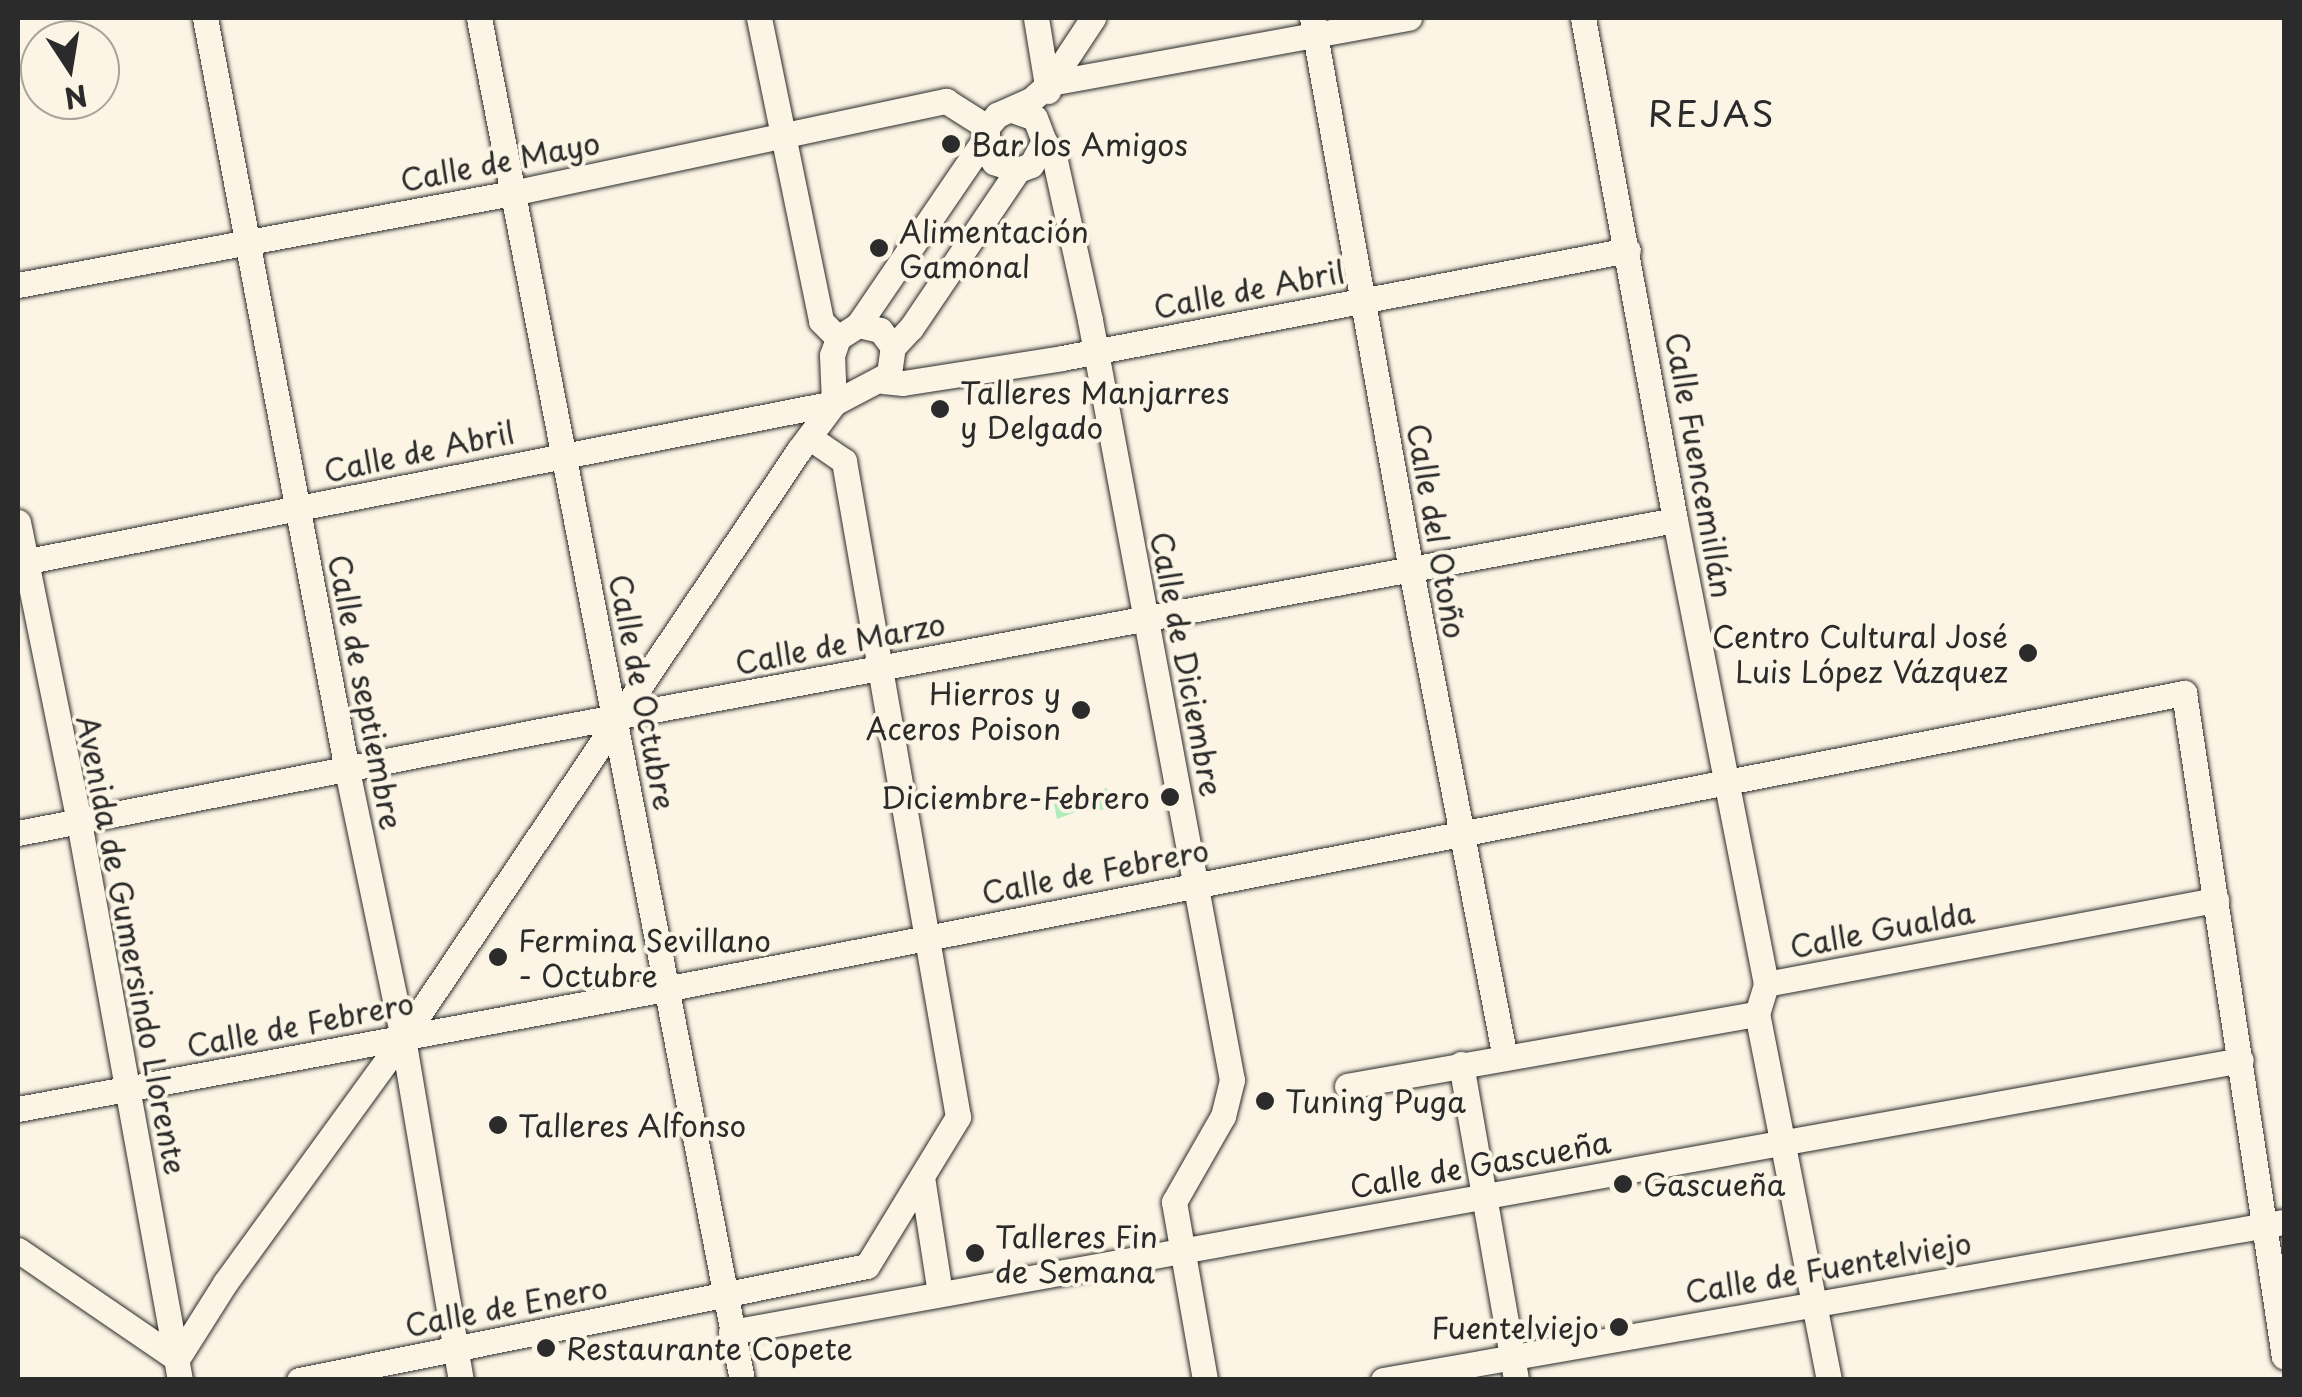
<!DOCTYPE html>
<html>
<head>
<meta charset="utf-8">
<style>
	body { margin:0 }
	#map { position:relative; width:2302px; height:1397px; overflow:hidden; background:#fcf5e5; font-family:"Playpen Sans",sans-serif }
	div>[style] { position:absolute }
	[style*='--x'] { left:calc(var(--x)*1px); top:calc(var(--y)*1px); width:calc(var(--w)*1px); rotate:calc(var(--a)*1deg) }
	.green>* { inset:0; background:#adefb8 }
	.roads { filter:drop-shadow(0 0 2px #2b2b2b) drop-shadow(0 0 2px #2b2b2b) }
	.minor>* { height:25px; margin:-12.5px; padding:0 12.5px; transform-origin:12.5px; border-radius:12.5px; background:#fcf5e5 }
	.dots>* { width:28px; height:28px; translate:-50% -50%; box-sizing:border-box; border:5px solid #fcf5e5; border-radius:50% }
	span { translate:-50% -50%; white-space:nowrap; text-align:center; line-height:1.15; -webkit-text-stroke:8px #fcf5e5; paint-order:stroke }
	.poi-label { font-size:30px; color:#2b2b2b }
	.left { translate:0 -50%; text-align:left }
	.right { translate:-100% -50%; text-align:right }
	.street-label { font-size:30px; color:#2b2b2b }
	.quarter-label { font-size:35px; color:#2b2b2b; letter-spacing:2.5px }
	.frame { position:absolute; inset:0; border:20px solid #2b2b2b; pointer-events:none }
	.north { position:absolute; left:20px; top:20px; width:100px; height:100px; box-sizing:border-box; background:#fcf5e5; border:2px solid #a8a49b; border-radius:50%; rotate:168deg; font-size:28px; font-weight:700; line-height:40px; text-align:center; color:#2b2b2b }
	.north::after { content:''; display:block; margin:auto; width:35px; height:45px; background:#2b2b2b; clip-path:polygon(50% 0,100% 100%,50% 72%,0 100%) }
</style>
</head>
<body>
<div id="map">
	<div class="green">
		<div style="clip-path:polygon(1107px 788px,1111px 809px,1078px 811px,1057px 819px,1053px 799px)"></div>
	</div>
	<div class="roads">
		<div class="minor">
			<div style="--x:205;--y:18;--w:765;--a:79.31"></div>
			<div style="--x:347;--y:770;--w:274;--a:78.2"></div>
			<div style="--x:403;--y:1038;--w:347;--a:80.4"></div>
			<div style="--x:479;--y:18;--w:1387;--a:79.07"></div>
			<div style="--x:759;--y:18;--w:309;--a:78.4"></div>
			<div style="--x:821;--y:321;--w:24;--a:45"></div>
			<div style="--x:1036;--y:18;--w:74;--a:80.7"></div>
			<div style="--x:1312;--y:18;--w:561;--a:79.83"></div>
			<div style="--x:1411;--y:570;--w:494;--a:79.1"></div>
			<div style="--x:1583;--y:18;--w:510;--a:79.61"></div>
			<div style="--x:1675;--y:520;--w:473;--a:78.9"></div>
			<div style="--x:1050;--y:83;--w:365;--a:-10.3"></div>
			<div style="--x:1012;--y:110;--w:24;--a:19"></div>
			<div style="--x:1035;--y:118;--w:25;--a:69"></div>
			<div style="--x:1044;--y:141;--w:27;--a:118"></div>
			<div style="--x:1031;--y:165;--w:14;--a:159"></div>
			<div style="--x:1018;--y:170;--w:25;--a:-162"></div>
			<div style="--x:994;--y:162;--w:12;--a:-125"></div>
			<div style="--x:987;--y:152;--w:25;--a:-90"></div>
			<div style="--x:987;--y:127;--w:16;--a:-50"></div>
			<div style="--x:997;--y:115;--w:37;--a:-24"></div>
			<div style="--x:1031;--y:100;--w:25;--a:-42"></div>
			<div style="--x:1050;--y:83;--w:78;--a:-56.5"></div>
			<div style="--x:1044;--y:141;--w:18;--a:56"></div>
			<div style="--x:1054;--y:156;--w:168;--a:77.6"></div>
			<div style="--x:1090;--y:320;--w:773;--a:79.42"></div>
			<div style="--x:1232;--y:1080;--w:37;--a:104"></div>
			<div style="--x:1223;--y:1116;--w:99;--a:119.7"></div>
			<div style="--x:1174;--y:1202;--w:181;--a:80.1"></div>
			<div style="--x:18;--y:285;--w:502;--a:-10.55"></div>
			<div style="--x:512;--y:193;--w:444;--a:-12"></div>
			<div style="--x:946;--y:101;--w:49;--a:32.4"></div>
			<div style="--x:858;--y:325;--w:224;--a:-55.7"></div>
			<div style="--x:893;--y:347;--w:26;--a:-47"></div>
			<div style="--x:911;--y:328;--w:191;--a:-55.9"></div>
			<div style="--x:883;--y:381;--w:20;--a:6"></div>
			<div style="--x:903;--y:383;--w:161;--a:-8.9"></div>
			<div style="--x:1062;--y:358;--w:576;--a:-10.8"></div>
			<div style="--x:18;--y:522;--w:306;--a:78.5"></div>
			<div style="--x:79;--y:822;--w:567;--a:79.74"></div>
			<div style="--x:18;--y:563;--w:832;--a:-11.09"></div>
			<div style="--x:18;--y:833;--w:532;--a:-11.06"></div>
			<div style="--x:540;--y:731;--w:1154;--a:-10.53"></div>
			<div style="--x:1461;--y:1064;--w:321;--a:80.1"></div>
			<div style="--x:1347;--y:1086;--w:416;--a:-10"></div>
			<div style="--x:18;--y:1109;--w:658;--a:-10.51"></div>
			<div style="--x:665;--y:989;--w:1548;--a:-11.03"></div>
			<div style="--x:2184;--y:693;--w:671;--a:81.44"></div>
			<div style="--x:922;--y:1177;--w:117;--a:81.2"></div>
			<div style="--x:18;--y:1250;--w:193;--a:34.4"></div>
			<div style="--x:731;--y:1332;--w:1534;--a:-10.21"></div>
			<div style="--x:177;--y:1359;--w:90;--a:-57.7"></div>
			<div style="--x:225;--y:1283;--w:303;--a:-54"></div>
			<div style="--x:403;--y:1038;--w:709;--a:-56.04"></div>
			<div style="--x:799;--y:450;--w:59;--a:-53.3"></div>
			<div style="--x:834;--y:403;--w:62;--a:-27.8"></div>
			<div style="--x:889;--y:374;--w:27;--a:-82"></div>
			<div style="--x:893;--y:347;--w:21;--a:-127"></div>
			<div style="--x:880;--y:330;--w:23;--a:-167"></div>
			<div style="--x:858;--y:325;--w:24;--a:147"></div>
			<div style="--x:838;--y:338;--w:18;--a:109"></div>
			<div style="--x:832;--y:355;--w:48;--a:87.6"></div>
			<div style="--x:299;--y:1380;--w:579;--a:-11.35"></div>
			<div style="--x:867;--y:1266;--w:175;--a:-58.6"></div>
			<div style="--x:958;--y:1117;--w:666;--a:-99.86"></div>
			<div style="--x:844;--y:461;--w:42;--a:-145.6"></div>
			<div style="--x:1383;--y:1380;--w:915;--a:-9.95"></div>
			<div style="--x:1829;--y:1380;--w:373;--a:-101.1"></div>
			<div style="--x:1757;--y:1014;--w:31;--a:-73"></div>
			<div style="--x:1766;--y:984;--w:458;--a:-10.6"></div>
		</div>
	</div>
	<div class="dots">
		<div style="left:951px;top:144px;background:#2b2b2b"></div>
		<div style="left:879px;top:248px;background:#2b2b2b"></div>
		<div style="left:940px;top:409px;background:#2b2b2b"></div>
		<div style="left:2028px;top:653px;background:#2b2b2b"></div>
		<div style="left:1081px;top:710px;background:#2b2b2b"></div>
		<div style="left:1170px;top:797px;background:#2b2b2b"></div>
		<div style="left:498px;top:957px;background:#2b2b2b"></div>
		<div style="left:1265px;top:1101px;background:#2b2b2b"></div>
		<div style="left:498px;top:1125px;background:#2b2b2b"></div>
		<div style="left:1623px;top:1184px;background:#2b2b2b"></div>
		<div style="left:975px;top:1253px;background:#2b2b2b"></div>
		<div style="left:1619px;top:1327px;background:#2b2b2b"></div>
		<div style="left:546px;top:1348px;background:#2b2b2b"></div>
	</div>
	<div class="poi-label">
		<span class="left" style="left:971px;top:144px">Bar los Amigos</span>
		<span class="left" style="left:899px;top:248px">Alimentación<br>Gamonal</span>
		<span class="left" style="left:960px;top:409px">Talleres Manjarres<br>y Delgado</span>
		<span class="right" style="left:2008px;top:653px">Centro Cultural José<br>Luis López Vázquez</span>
		<span class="right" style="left:1061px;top:710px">Hierros y<br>Aceros Poison</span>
		<span class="right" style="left:1150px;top:797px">Diciembre-Febrero</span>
		<span class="left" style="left:518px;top:957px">Fermina Sevillano<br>- Octubre</span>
		<span class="left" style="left:1285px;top:1101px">Tuning Puga</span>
		<span class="left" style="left:518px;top:1125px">Talleres Alfonso</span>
		<span class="left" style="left:1643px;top:1184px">Gascueña</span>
		<span class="left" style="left:995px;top:1253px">Talleres Fin<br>de Semana</span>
		<span class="right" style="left:1599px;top:1327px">Fuentelviejo</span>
		<span class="left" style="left:566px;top:1348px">Restaurante Copete</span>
	</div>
	<div class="street-label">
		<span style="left:500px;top:161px;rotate:-11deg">Calle de Mayo</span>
		<span style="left:1249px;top:289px;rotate:-11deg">Calle de Abril</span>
		<span style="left:419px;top:451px;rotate:-12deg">Calle de Abril</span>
		<span style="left:1700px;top:465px;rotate:80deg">Calle Fuencemillán</span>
		<span style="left:1437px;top:531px;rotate:80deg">Calle del Otoño</span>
		<span style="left:840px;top:643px;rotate:-11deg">Calle de Marzo</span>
		<span style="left:1187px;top:664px;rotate:79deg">Calle de Diciembre</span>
		<span style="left:366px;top:692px;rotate:79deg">Calle de septiembre</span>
		<span style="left:643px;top:692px;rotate:79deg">Calle de Octubre</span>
		<span style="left:1095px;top:871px;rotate:-11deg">Calle de Febrero</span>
		<span style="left:1882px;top:929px;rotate:-11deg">Calle Gualda</span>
		<span style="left:132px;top:945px;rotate:79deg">Avenida de Gumersindo Llorente</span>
		<span style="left:300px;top:1024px;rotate:-11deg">Calle de Febrero</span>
		<span style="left:1480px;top:1164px;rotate:-10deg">Calle de Gascueña</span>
		<span style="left:1828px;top:1267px;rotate:-10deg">Calle de Fuentelviejo</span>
		<span style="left:506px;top:1306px;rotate:-11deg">Calle de Enero</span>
	</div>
	<div class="quarter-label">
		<span style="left:1712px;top:113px">REJAS</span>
	</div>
	<div class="frame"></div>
	<div class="north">N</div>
</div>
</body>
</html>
